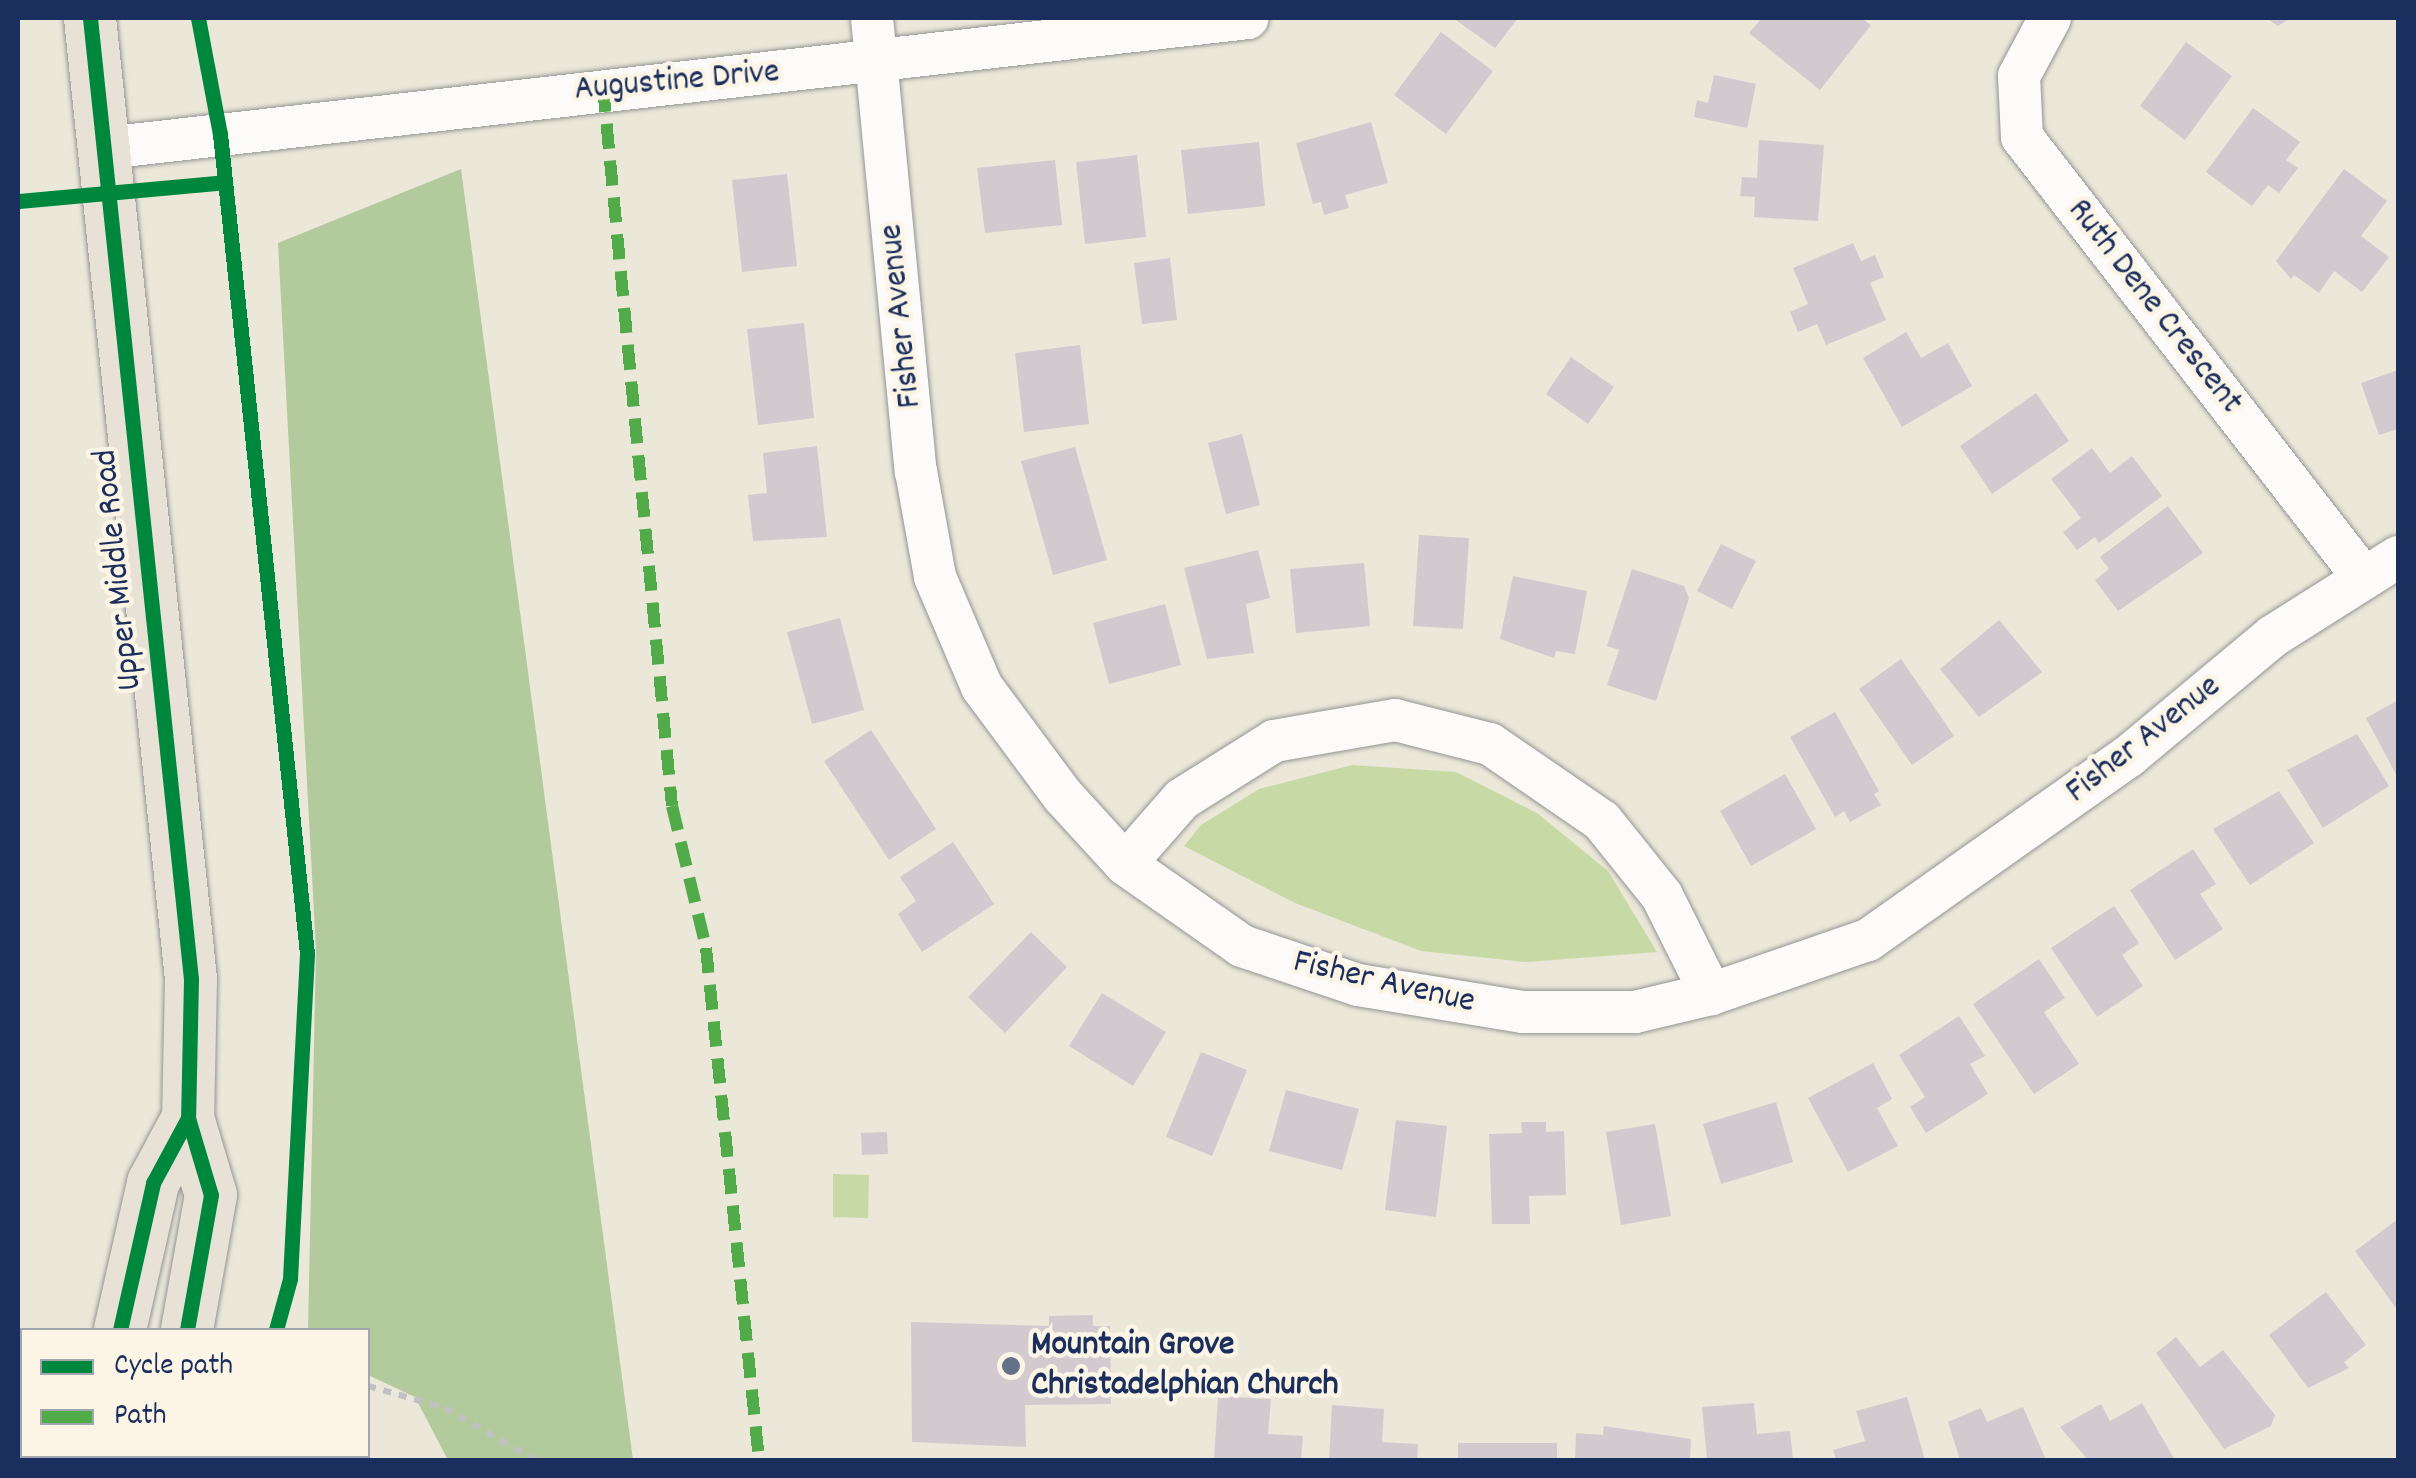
<!DOCTYPE html>
<html>
<head>
<meta charset="utf-8">
<style>
	body { margin:0 }
	#map { position:relative; width:2416px; height:1478px; overflow:hidden; background:#ebe7d9; font-family:Dekko,sans-serif }
	div>[style] { position:absolute }
	[style*='--x'] { left:calc(var(--x)*1px); top:calc(var(--y)*1px); width:calc(var(--w)*1px); rotate:calc(var(--a)*1deg) }
	.green>* { inset:0; background:#c7daa5 }
	.forest>* { inset:0; background:#b3ca9c }
	.building>* { inset:0; background:#d3cacf }
	.path>* { height:6px; margin-top:-3px; transform-origin:0; background:repeating-linear-gradient(90deg,#c0c1c3 0 8px,transparent 0 16px) }
	.roads { filter:drop-shadow(0 0 2px #949595) drop-shadow(0 0 2px #949595) }
	.minor>* { height:42px; margin:-21px; padding:0 21px; transform-origin:21px; border-radius:21px; background:#fcfbf9 }
	.major>* { height:52px; margin:-26px; padding:0 26px; transform-origin:26px; border-radius:26px; background:#e7e2d5 }
	.quiet>* { height:12px; margin-top:-6px; transform-origin:0; background:repeating-linear-gradient(90deg,#52ab49 0 25px,transparent 0 37px) }
	.cycleway>* { height:15px; margin:-7.5px; padding:0 7.5px; transform-origin:7.5px; border-radius:7.5px; background:#00873e }
	.dots>* { width:28px; height:28px; translate:-50% -50%; box-sizing:border-box; border:5px solid #fcf5e5; border-radius:50% }
	span { translate:-50% -50%; white-space:nowrap; text-align:center; line-height:1.15; -webkit-text-stroke:9px #fcf5e5; paint-order:stroke }
	.street-label { font-size:35px; color:#1b2f5e }
	.poi-label { font-size:35px; color:#1b2f5e; font-weight:700 }
	.left { translate:0 -50%; text-align:left }
	.frame { position:absolute; inset:0; border:20px solid #1b2f5e; pointer-events:none }
	.legend { position:absolute; left:20px; top:1328px; width:350px; height:130px; box-sizing:border-box; background:#fcf5e5; border:2px solid #a2a6af; margin:0; padding:12px 18px; list-style:none; font-size:30px; color:#1b2f5e }
	.legend li { display:flex; align-items:center; gap:20px; height:50px }
	.legend b { width:50px; border:2px solid #a2a6af }
</style>
</head>
<body>
<div id="map">
	<div class="green">
		<div style="clip-path:polygon(1352px 765px,1456px 772px,1537px 813px,1608px 871px,1657px 952px,1527px 962px,1421px 951px,1295px 903px,1184px 846px,1201px 825px,1259px 789px)"></div>
		<div style="clip-path:polygon(833px 1174px,869px 1175px,868px 1218px,833px 1217px)"></div>
	</div>
	<div class="forest">
		<div style="clip-path:polygon(461px 169px,633px 1460px,448px 1460px,415px 1397px,368px 1375px,368px 1330px,308px 1330px,316px 950px,278px 243px)"></div>
	</div>
	<div class="building">
		<div style="clip-path:polygon(1453px 18px,1518px 18px,1495px 48px)"></div>
		<div style="clip-path:polygon(1762px 18px,1861px 18px,1871px 25px,1820px 90px,1749px 33px)"></div>
		<div style="clip-path:polygon(2266px 18px,2291px 18px,2278px 26px)"></div>
		<div style="clip-path:polygon(1441px 32px,1493px 71px,1446px 134px,1394px 95px)"></div>
		<div style="clip-path:polygon(2186px 42px,2232px 76px,2185px 140px,2140px 106px)"></div>
		<div style="clip-path:polygon(1714px 75px,1756px 84px,1747px 128px,1694px 117px,1697px 100px,1708px 103px)"></div>
		<div style="clip-path:polygon(2253px 108px,2300px 142px,2286px 160px,2298px 168px,2279px 193px,2268px 185px,2252px 206px,2206px 172px)"></div>
		<div style="clip-path:polygon(1371px 122px,1388px 183px,1345px 195px,1349px 208px,1324px 215px,1321px 202px,1313px 204px,1296px 143px)"></div>
		<div style="clip-path:polygon(1759px 140px,1824px 145px,1818px 221px,1754px 217px,1755px 197px,1740px 196px,1742px 177px,1757px 178px)"></div>
		<div style="clip-path:polygon(1259px 142px,1265px 206px,1188px 214px,1181px 150px)"></div>
		<div style="clip-path:polygon(1137px 155px,1146px 237px,1085px 244px,1076px 162px)"></div>
		<div style="clip-path:polygon(1055px 160px,1062px 225px,985px 233px,977px 168px)"></div>
		<div style="clip-path:polygon(2344px 169px,2387px 201px,2361px 236px,2389px 257px,2362px 292px,2334px 271px,2319px 293px,2294px 275px,2291px 279px,2276px 261px)"></div>
		<div style="clip-path:polygon(787px 174px,797px 266px,742px 272px,732px 180px)"></div>
		<div style="clip-path:polygon(1853px 243px,1861px 261px,1875px 255px,1884px 277px,1870px 283px,1886px 320px,1826px 345px,1817px 324px,1798px 332px,1790px 312px,1808px 304px,1793px 268px)"></div>
		<div style="clip-path:polygon(1170px 258px,1177px 320px,1142px 324px,1134px 263px)"></div>
		<div style="clip-path:polygon(804px 323px,814px 418px,758px 425px,747px 329px)"></div>
		<div style="clip-path:polygon(1906px 332px,1921px 358px,1948px 343px,1972px 386px,1902px 427px,1863px 358px)"></div>
		<div style="clip-path:polygon(1080px 345px,1089px 424px,1024px 432px,1015px 353px)"></div>
		<div style="clip-path:polygon(1571px 357px,1614px 387px,1588px 424px,1546px 394px)"></div>
		<div style="clip-path:polygon(2398px 370px,2398px 429px,2379px 435px,2361px 383px)"></div>
		<div style="clip-path:polygon(2036px 393px,2069px 441px,1992px 494px,1960px 446px)"></div>
		<div style="clip-path:polygon(1242px 434px,1260px 505px,1226px 514px,1208px 443px)"></div>
		<div style="clip-path:polygon(817px 446px,827px 537px,753px 541px,748px 495px,767px 493px,763px 453px)"></div>
		<div style="clip-path:polygon(1075px 447px,1107px 560px,1053px 575px,1021px 461px)"></div>
		<div style="clip-path:polygon(2092px 448px,2110px 473px,2132px 456px,2162px 496px,2099px 543px,2095px 537px,2077px 550px,2063px 532px,2081px 518px,2051px 479px)"></div>
		<div style="clip-path:polygon(2168px 506px,2203px 553px,2118px 611px,2095px 580px,2109px 569px,2100px 557px)"></div>
		<div style="clip-path:polygon(1419px 535px,1469px 538px,1463px 629px,1413px 626px)"></div>
		<div style="clip-path:polygon(1721px 544px,1756px 561px,1732px 609px,1697px 591px)"></div>
		<div style="clip-path:polygon(1258px 550px,1270px 598px,1246px 604px,1254px 653px,1207px 659px,1184px 568px)"></div>
		<div style="clip-path:polygon(1364px 563px,1370px 626px,1296px 633px,1290px 569px)"></div>
		<div style="clip-path:polygon(1632px 569px,1684px 586px,1689px 598px,1656px 701px,1607px 685px,1619px 650px,1607px 646px)"></div>
		<div style="clip-path:polygon(1513px 576px,1587px 591px,1575px 654px,1556px 651px,1554px 658px,1500px 639px)"></div>
		<div style="clip-path:polygon(1165px 604px,1181px 665px,1109px 684px,1093px 623px)"></div>
		<div style="clip-path:polygon(840px 618px,864px 710px,812px 724px,787px 632px)"></div>
		<div style="clip-path:polygon(1999px 620px,2042px 672px,1979px 717px,1940px 669px)"></div>
		<div style="clip-path:polygon(1901px 659px,1954px 736px,1912px 765px,1859px 689px)"></div>
		<div style="clip-path:polygon(2398px 700px,2398px 778px,2366px 718px)"></div>
		<div style="clip-path:polygon(1835px 712px,1879px 791px,1874px 794px,1881px 805px,1850px 822px,1844px 811px,1835px 817px,1790px 737px)"></div>
		<div style="clip-path:polygon(871px 730px,936px 829px,889px 860px,824px 761px)"></div>
		<div style="clip-path:polygon(2357px 734px,2389px 786px,2323px 828px,2287px 770px)"></div>
		<div style="clip-path:polygon(1785px 774px,1816px 829px,1751px 866px,1720px 811px)"></div>
		<div style="clip-path:polygon(2279px 791px,2314px 843px,2250px 885px,2213px 829px)"></div>
		<div style="clip-path:polygon(953px 842px,994px 904px,922px 952px,898px 914px,916px 901px,900px 877px)"></div>
		<div style="clip-path:polygon(2193px 849px,2216px 884px,2200px 894px,2223px 929px,2175px 960px,2130px 890px)"></div>
		<div style="clip-path:polygon(2114px 906px,2139px 943px,2122px 955px,2143px 986px,2097px 1017px,2051px 948px)"></div>
		<div style="clip-path:polygon(1031px 932px,1067px 967px,1005px 1033px,968px 997px)"></div>
		<div style="clip-path:polygon(2039px 959px,2065px 998px,2044px 1012px,2079px 1064px,2034px 1094px,1973px 1004px)"></div>
		<div style="clip-path:polygon(1102px 993px,1166px 1032px,1133px 1086px,1069px 1046px)"></div>
		<div style="clip-path:polygon(1959px 1016px,1985px 1056px,1970px 1064px,1988px 1094px,1926px 1133px,1910px 1107px,1925px 1097px,1899px 1055px)"></div>
		<div style="clip-path:polygon(1201px 1052px,1247px 1070px,1212px 1156px,1166px 1137px)"></div>
		<div style="clip-path:polygon(1873px 1063px,1892px 1099px,1877px 1108px,1898px 1146px,1848px 1172px,1808px 1098px)"></div>
		<div style="clip-path:polygon(1286px 1090px,1359px 1109px,1342px 1170px,1269px 1151px)"></div>
		<div style="clip-path:polygon(1776px 1102px,1793px 1162px,1721px 1184px,1703px 1124px)"></div>
		<div style="clip-path:polygon(1396px 1120px,1447px 1126px,1436px 1217px,1385px 1210px)"></div>
		<div style="clip-path:polygon(1521px 1122px,1546px 1122px,1546px 1132px,1564px 1131px,1566px 1195px,1529px 1196px,1530px 1224px,1492px 1224px,1489px 1134px,1522px 1133px)"></div>
		<div style="clip-path:polygon(1655px 1124px,1671px 1216px,1621px 1225px,1606px 1132px)"></div>
		<div style="clip-path:polygon(887px 1132px,888px 1154px,862px 1155px,861px 1133px)"></div>
		<div style="clip-path:polygon(2398px 1219px,2398px 1311px,2355px 1251px)"></div>
		<div style="clip-path:polygon(2326px 1292px,2366px 1345px,2344px 1362px,2349px 1368px,2308px 1388px,2269px 1335px)"></div>
		<div style="clip-path:polygon(1093px 1315px,1093px 1326px,1110px 1326px,1111px 1404px,1025px 1405px,1026px 1447px,912px 1442px,911px 1322px,1049px 1326px,1049px 1316px)"></div>
		<div style="clip-path:polygon(2176px 1337px,2200px 1367px,2223px 1350px,2275px 1415px,2271px 1426px,2224px 1449px,2156px 1353px)"></div>
		<div style="clip-path:polygon(1218px 1396px,1271px 1399px,1268px 1434px,1303px 1436px,1301px 1460px,1214px 1460px)"></div>
		<div style="clip-path:polygon(1907px 1397px,1925px 1460px,1836px 1460px,1833px 1450px,1865px 1441px,1856px 1411px)"></div>
		<div style="clip-path:polygon(1754px 1403px,1757px 1434px,1790px 1431px,1793px 1460px,1707px 1460px,1702px 1407px)"></div>
		<div style="clip-path:polygon(2142px 1403px,2175px 1460px,2088px 1460px,2060px 1427px,2101px 1404px,2110px 1421px)"></div>
		<div style="clip-path:polygon(1332px 1405px,1384px 1409px,1382px 1442px,1418px 1444px,1417px 1460px,1329px 1460px)"></div>
		<div style="clip-path:polygon(2023px 1407px,2046px 1460px,1960px 1460px,1948px 1422px,1981px 1408px,1987px 1422px)"></div>
		<div style="clip-path:polygon(1604px 1426px,1691px 1439px,1690px 1460px,1575px 1460px,1576px 1433px,1603px 1435px)"></div>
		<div style="clip-path:polygon(1458px 1443px,1557px 1443px,1557px 1460px,1458px 1460px)"></div>
	</div>
	<div class="path">
		<div style="--x:368;--y:1386;--w:80;--a:15.9"></div>
		<div style="--x:445;--y:1408;--w:104;--a:30"></div>
	</div>
	<div class="roads">
		<div class="minor">
			<div style="--x:872;--y:18;--w:455;--a:84.5"></div>
			<div style="--x:916;--y:471;--w:108;--a:79.8"></div>
			<div style="--x:935;--y:577;--w:120;--a:66.9"></div>
			<div style="--x:982;--y:687;--w:136;--a:53.4"></div>
			<div style="--x:1063;--y:796;--w:92;--a:47.6"></div>
			<div style="--x:1125;--y:864;--w:143;--a:35"></div>
			<div style="--x:1242;--y:946;--w:122;--a:18.6"></div>
			<div style="--x:1358;--y:985;--w:167;--a:9.3"></div>
			<div style="--x:1523;--y:1012;--w:112;--a:0"></div>
			<div style="--x:1635;--y:1012;--w:78;--a:-13.3"></div>
			<div style="--x:1711;--y:994;--w:166;--a:-19"></div>
			<div style="--x:1868;--y:940;--w:319;--a:-35.2"></div>
			<div style="--x:2129;--y:756;--w:187;--a:-39.8"></div>
			<div style="--x:2273;--y:636;--w:148;--a:-32.3"></div>
			<div style="--x:2050;--y:18;--w:66;--a:118.1"></div>
			<div style="--x:2019;--y:76;--w:61;--a:87.2"></div>
			<div style="--x:2022;--y:137;--w:557;--a:52.22"></div>
			<div style="--x:106;--y:148;--w:1149;--a:-6.49"></div>
			<div style="--x:1125;--y:864;--w:86;--a:-48.8"></div>
			<div style="--x:1182;--y:799;--w:109;--a:-32.2"></div>
			<div style="--x:1274;--y:741;--w:123;--a:-9.8"></div>
			<div style="--x:1395;--y:720;--w:98;--a:14.2"></div>
			<div style="--x:1490;--y:744;--w:136;--a:34.5"></div>
			<div style="--x:1602;--y:821;--w:96;--a:51.3"></div>
			<div style="--x:1662;--y:896;--w:110;--a:63.4"></div>
			<div style="--x:18;--y:1375;--w:5;--a:37"></div>
		</div>
		<div class="major">
			<div style="--x:90;--y:18;--w:966;--a:84"></div>
			<div style="--x:191;--y:979;--w:139;--a:91.2"></div>
			<div style="--x:188;--y:1118;--w:80;--a:73.4"></div>
			<div style="--x:211;--y:1195;--w:137;--a:100.1"></div>
			<div style="--x:120;--y:1330;--w:151;--a:-77.3"></div>
			<div style="--x:153;--y:1183;--w:74;--a:-61.7"></div>
			<div style="--x:84;--y:1460;--w:4;--a:-63"></div>
			<div style="--x:153;--y:1460;--w:4;--a:-63"></div>
		</div>
	</div>
	<div class="quiet">
		<div style="--x:603;--y:87;--w:722;--a:84.52"></div>
		<div style="--x:672;--y:806;--w:146;--a:76.5"></div>
		<div style="--x:706;--y:948;--w:515;--a:84.09"></div>
	</div>
	<div class="cycleway">
		<div style="--x:90;--y:18;--w:966;--a:84"></div>
		<div style="--x:191;--y:979;--w:139;--a:91.2"></div>
		<div style="--x:188;--y:1118;--w:80;--a:73.4"></div>
		<div style="--x:211;--y:1195;--w:137;--a:100.1"></div>
		<div style="--x:198;--y:18;--w:118;--a:79.3"></div>
		<div style="--x:220;--y:134;--w:825;--a:83.94"></div>
		<div style="--x:307;--y:954;--w:325;--a:93"></div>
		<div style="--x:290;--y:1279;--w:53;--a:105.4"></div>
		<div style="--x:18;--y:201;--w:208;--a:-5.2"></div>
		<div style="--x:120;--y:1330;--w:151;--a:-77.3"></div>
		<div style="--x:153;--y:1183;--w:74;--a:-61.7"></div>
	</div>
	<div class="dots">
		<div style="left:1011px;top:1366px;background:#646f89"></div>
	</div>
	<div class="street-label">
		<span style="left:677px;top:82px;rotate:-5deg">Augustine Drive</span>
		<span style="left:2154px;top:307px;rotate:52deg">Ruth Dene Crescent</span>
		<span style="left:902px;top:316px;rotate:-96deg">Fisher Avenue</span>
		<span style="left:119px;top:570px;rotate:-96deg">Upper Middle Road</span>
		<span style="left:2144px;top:740px;rotate:-38deg">Fisher Avenue</span>
		<span style="left:1384px;top:983px;rotate:13deg">Fisher Avenue</span>
	</div>
	<div class="poi-label">
		<span class="left" style="left:1031px;top:1366px">Mountain Grove<br>Christadelphian Church</span>
	</div>
	<div class="frame"></div>
	<ul class="legend">
	<li><b style="height:12px;background:#00873e"></b>Cycle path</li>
	<li><b style="height:12px;background:#52ab49"></b>Path</li>
	</ul>
</div>
</body>
</html>
